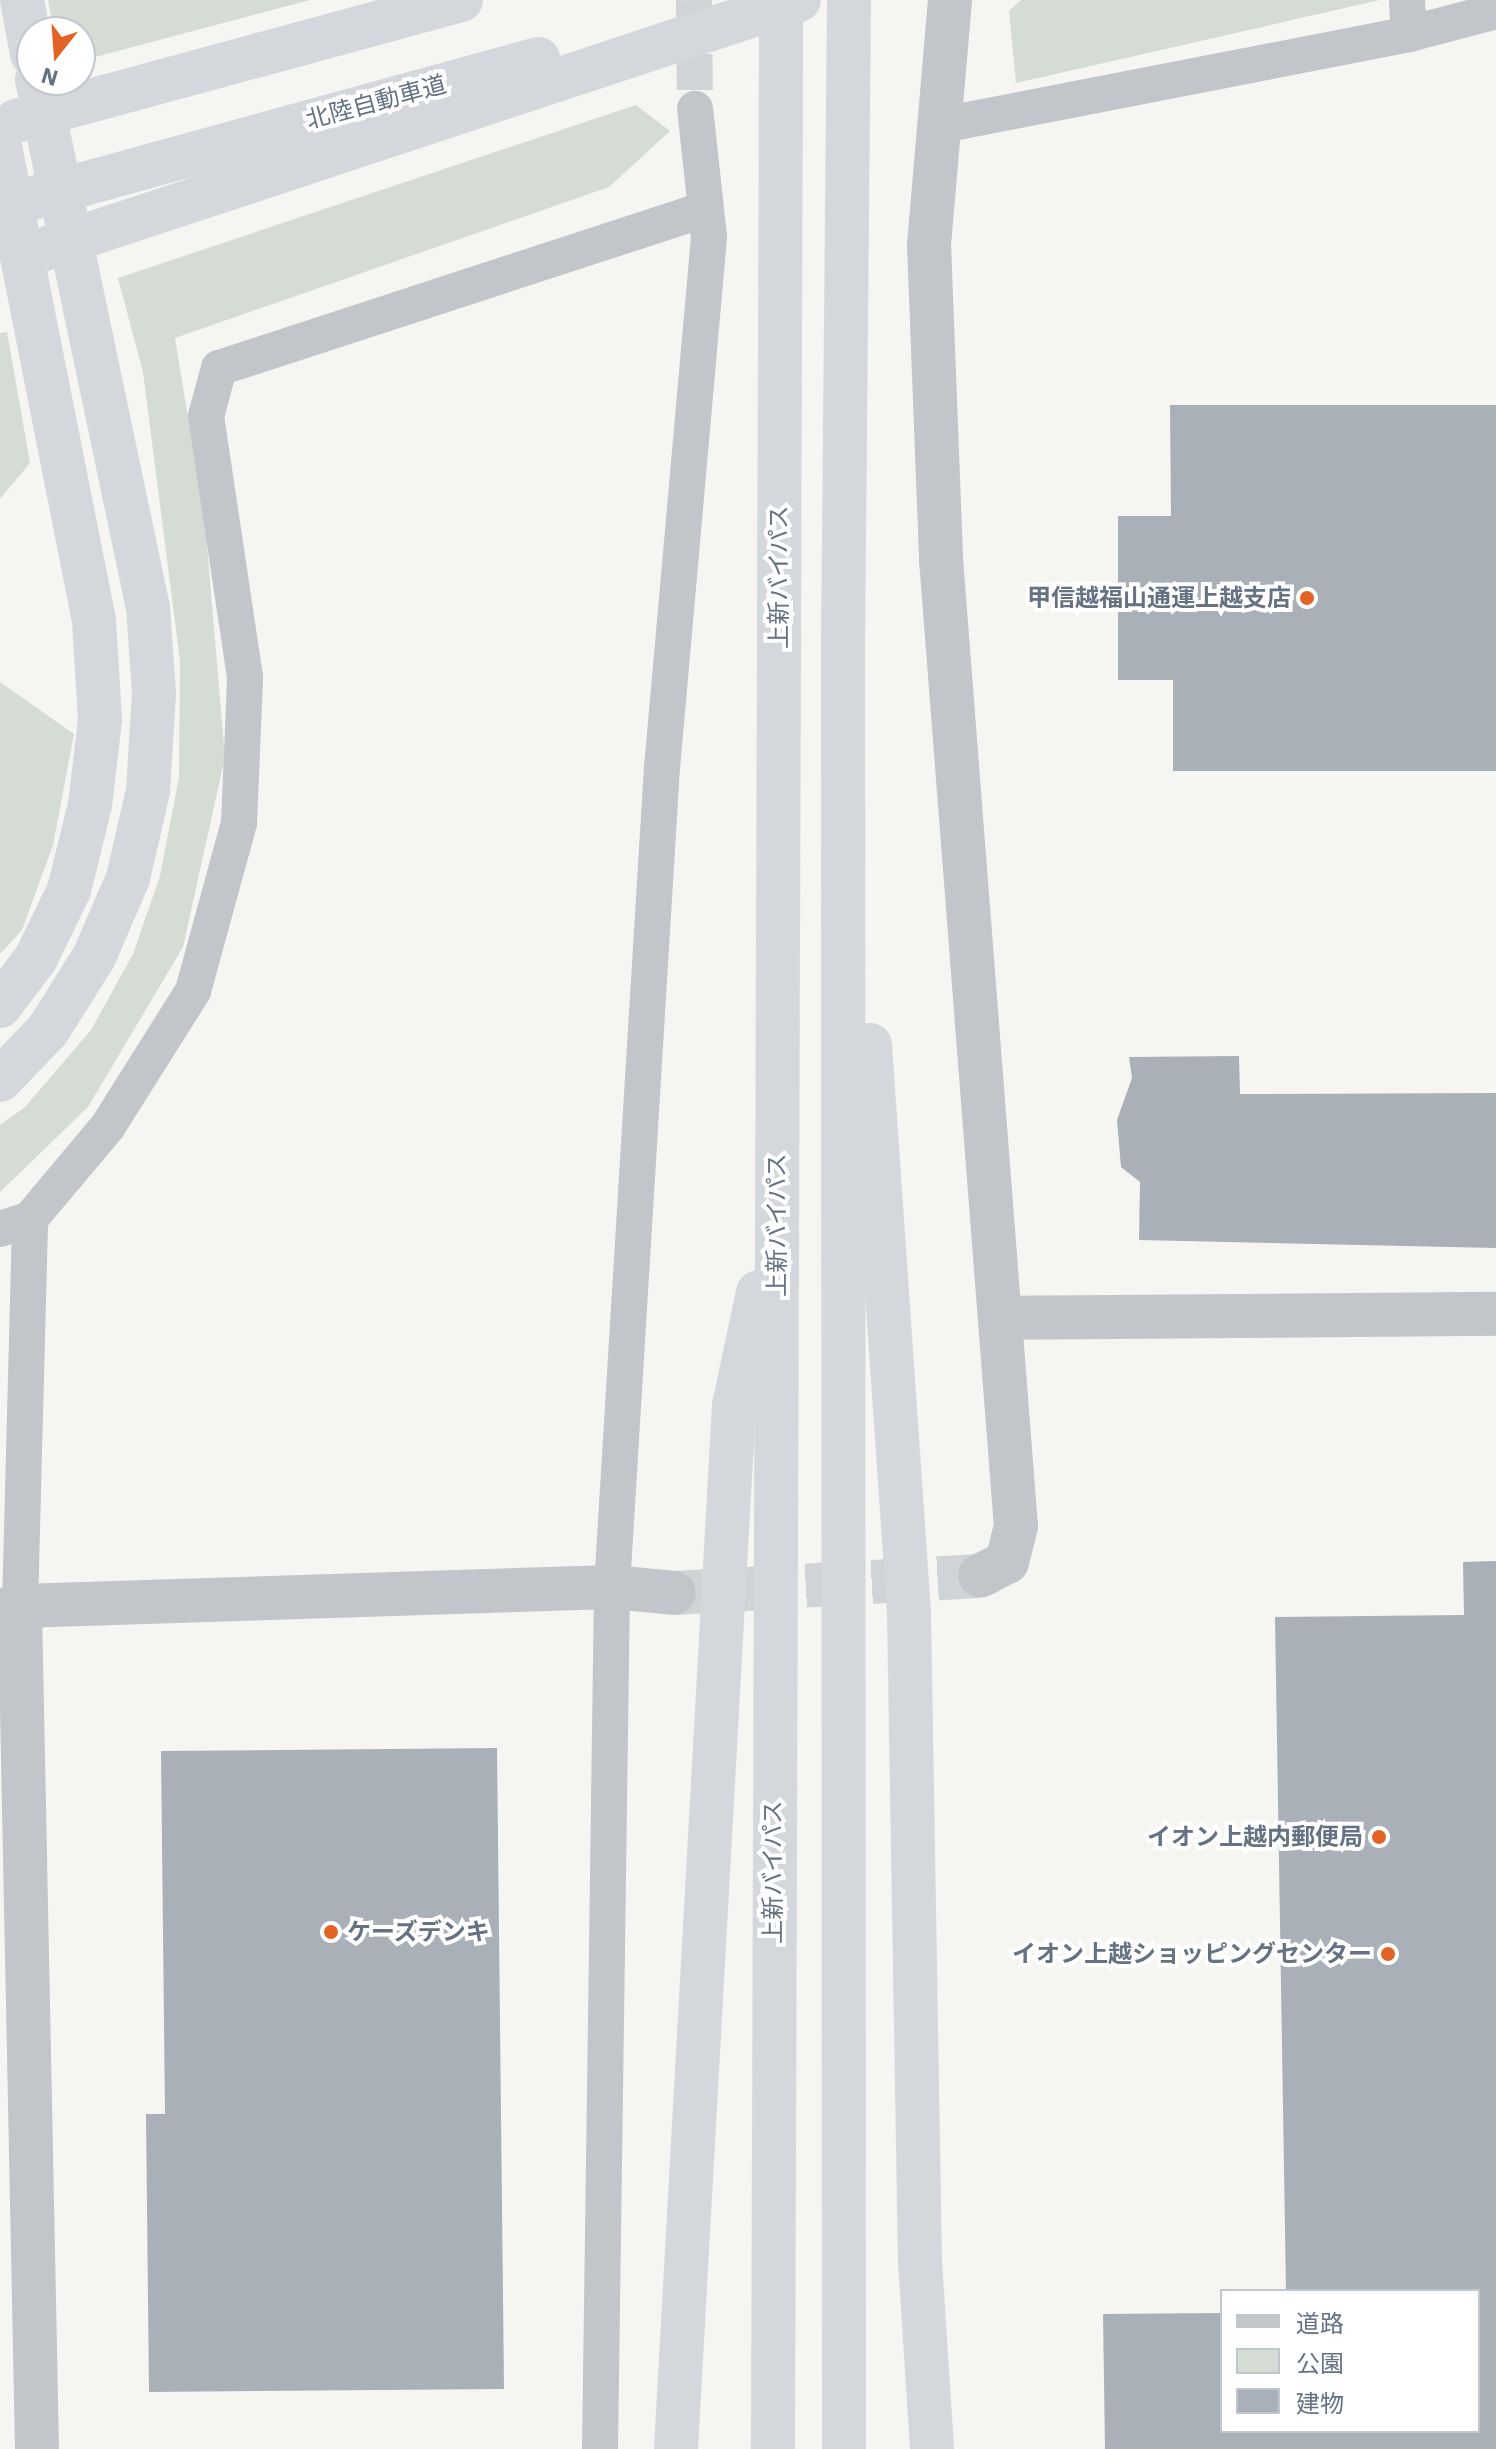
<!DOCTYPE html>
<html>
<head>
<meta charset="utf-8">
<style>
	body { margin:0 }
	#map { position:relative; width:1496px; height:2449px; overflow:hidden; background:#f5f5f2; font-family:"IBM Plex Sans","Noto Sans JP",sans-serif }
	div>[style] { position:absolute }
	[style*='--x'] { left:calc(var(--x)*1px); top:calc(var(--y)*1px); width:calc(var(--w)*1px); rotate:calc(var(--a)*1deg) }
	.green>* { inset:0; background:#d5dcd3 }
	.building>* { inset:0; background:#a9b0b7 }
	.minor-tunnel>* { height:36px; margin-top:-18px; transform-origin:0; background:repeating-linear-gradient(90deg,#d1d4d6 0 36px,transparent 0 54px) }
	.tertiary-tunnel>* { height:44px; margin-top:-22px; transform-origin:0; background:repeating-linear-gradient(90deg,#d1d4d6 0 44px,transparent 0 66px) }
	.minor>* { height:36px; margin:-18px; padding:0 18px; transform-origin:18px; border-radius:18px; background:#c2c5c9 }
	.tertiary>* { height:44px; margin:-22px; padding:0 22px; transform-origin:22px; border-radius:22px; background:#c2c5c9 }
	.trunk>* { height:44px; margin:-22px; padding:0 22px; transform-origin:22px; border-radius:22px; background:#d4d8dc }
	.motorway>* { height:44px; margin:-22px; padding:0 22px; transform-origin:22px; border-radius:22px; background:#d4d8dc }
	.dots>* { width:22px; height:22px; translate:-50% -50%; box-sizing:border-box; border:4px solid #fff; border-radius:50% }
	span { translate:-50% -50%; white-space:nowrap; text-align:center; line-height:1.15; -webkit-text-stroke:8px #fff; paint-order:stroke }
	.street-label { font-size:24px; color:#647283 }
	.poi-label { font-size:24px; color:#647283; font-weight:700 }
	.right { translate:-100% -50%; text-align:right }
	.left { translate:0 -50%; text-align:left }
	.legend { position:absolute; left:1220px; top:2289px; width:260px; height:144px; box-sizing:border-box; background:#fff; border:2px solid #c1c7cd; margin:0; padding:10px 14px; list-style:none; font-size:24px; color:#647283 }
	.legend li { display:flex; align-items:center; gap:16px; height:40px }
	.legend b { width:40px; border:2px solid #c1c7cd }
	.north { position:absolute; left:16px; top:16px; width:80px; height:80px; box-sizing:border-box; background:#fff; border:2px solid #c1c7cd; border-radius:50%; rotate:197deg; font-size:22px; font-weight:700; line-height:32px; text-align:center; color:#647283 }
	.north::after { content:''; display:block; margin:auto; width:28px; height:36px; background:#e36324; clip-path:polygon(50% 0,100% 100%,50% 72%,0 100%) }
</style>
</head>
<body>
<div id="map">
	<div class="green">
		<div style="clip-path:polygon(48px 0,310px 0,80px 61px,80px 32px,54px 32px)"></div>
		<div style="clip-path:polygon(1021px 0,1380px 0,1016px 83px,1009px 11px)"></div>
		<div style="clip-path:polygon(636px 105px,670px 131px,609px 187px,175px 338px,205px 522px,225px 757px,183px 947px,88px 1107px,0 1192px,0 1125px,25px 1107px,91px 1030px,133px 954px,160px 876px,179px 777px,180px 661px,143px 372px,118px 278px)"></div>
		<div style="clip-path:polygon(7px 332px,30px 463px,0 499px,0 333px)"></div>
		<div style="clip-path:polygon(0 682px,74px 734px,53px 845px,22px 930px,0 954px)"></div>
	</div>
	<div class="building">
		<div style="clip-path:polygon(1170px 405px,1496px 405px,1496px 771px,1173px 771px,1173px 680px,1118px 680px,1118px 516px,1171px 516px)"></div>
		<div style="clip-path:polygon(1239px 1056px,1240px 1094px,1496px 1093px,1496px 1248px,1139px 1240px,1140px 1182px,1121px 1167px,1117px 1120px,1132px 1078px,1129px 1057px)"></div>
		<div style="clip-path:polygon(1496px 1561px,1496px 2449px,1105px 2449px,1103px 2314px,1222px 2313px,1222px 2431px,1478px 2431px,1478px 2291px,1286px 2291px,1275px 1617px,1464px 1615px,1463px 1562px)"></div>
		<div style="clip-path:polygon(497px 1748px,504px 2389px,149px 2392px,146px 2114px,165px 2114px,161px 1751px)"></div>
	</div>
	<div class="minor-tunnel">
		<div style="--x:694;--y:0;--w:109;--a:89.5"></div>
	</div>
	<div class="tertiary-tunnel">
		<div style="--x:674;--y:1593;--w:306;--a:-3.2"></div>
	</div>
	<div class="minor">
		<div style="--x:1407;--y:0;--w:34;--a:87"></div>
		<div style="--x:942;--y:125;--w:476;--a:-11"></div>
		<div style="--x:1409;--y:34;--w:90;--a:-14.8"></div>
		<div style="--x:0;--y:1229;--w:32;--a:-18"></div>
		<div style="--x:30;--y:1219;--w:121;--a:-50"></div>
		<div style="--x:108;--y:1126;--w:160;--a:-57.8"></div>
		<div style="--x:193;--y:991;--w:174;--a:-74.7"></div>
		<div style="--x:239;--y:823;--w:146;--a:-87.6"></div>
		<div style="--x:245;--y:677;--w:264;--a:-98.5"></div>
		<div style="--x:206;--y:416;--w:50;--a:-74.8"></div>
		<div style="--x:219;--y:368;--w:512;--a:-18.08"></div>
		<div style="--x:0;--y:1606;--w:20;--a:0"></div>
		<div style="--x:20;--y:1606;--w:387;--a:-88.5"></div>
		<div style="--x:600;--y:2449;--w:862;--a:-89.2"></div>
		<div style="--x:612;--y:1587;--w:821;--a:-86.51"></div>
		<div style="--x:662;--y:768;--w:533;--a:-84.94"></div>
		<div style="--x:709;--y:237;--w:129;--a:-96.2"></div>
	</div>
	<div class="tertiary">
		<div style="--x:950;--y:0;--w:245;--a:94.9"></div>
		<div style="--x:929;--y:244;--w:315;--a:87.8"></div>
		<div style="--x:941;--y:559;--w:970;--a:85.57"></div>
		<div style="--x:1016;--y:1526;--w:37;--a:104"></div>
		<div style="--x:1007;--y:1562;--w:30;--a:153"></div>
		<div style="--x:1001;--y:1318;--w:495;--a:-0.5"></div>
		<div style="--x:37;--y:2449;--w:843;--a:-91.16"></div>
		<div style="--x:20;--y:1606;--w:592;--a:-1.84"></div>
		<div style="--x:612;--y:1587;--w:62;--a:5.5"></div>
	</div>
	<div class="trunk">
		<div style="--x:870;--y:1045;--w:569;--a:86.07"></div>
		<div style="--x:909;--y:1613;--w:649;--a:89.03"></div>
		<div style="--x:920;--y:2262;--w:187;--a:86.3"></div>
		<div style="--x:676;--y:2449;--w:1045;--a:-86.82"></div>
		<div style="--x:734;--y:1406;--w:116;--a:-78.1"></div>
		<div style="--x:773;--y:2449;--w:2449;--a:-89.81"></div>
		<div style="--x:844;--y:2449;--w:1802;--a:-90.03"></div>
		<div style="--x:843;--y:647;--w:647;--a:-89.47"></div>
	</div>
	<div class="motorway">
		<div style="--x:22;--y:0;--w:55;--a:79.5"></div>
		<div style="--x:16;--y:121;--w:461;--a:-15.2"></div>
		<div style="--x:0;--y:146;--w:484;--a:78.8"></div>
		<div style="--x:94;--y:621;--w:99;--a:86.5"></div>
		<div style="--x:100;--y:720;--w:86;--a:96.7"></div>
		<div style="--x:90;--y:805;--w:88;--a:103.9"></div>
		<div style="--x:69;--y:890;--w:76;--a:115.9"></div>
		<div style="--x:36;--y:958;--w:60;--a:126.9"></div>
		<div style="--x:33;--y:198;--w:524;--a:-15.39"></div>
		<div style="--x:42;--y:250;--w:797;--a:-18.28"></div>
		<div style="--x:0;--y:1080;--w:69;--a:-46.2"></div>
		<div style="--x:48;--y:1030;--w:86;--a:-57.8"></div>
		<div style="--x:94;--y:957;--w:86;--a:-66.7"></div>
		<div style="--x:128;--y:878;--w:89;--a:-77.1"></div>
		<div style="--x:148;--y:791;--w:98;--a:-86.5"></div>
		<div style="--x:154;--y:693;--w:85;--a:-94"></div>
		<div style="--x:148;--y:608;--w:540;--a:-101.87"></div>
	</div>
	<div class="dots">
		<div style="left:1307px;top:598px;background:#e36324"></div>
		<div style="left:1379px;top:1837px;background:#e36324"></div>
		<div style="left:331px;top:1932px;background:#e36324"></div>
		<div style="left:1388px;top:1954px;background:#e36324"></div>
	</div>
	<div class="street-label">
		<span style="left:376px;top:102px;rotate:-15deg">北陸自動車道</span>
		<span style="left:779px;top:577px;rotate:-90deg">上新バイパス</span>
		<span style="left:777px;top:1225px;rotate:-90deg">上新バイパス</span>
		<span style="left:773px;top:1872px;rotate:-90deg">上新バイパス</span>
	</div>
	<div class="poi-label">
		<span class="right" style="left:1291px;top:598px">甲信越福山通運上越支店</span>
		<span class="right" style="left:1363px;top:1837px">イオン上越内郵便局</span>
		<span class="left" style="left:347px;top:1932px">ケーズデンキ</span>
		<span class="right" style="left:1372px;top:1954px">イオン上越ショッピングセンター</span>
	</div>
	<ul class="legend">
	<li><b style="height:10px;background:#c2c5c9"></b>道路</li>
	<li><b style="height:22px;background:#d5dcd3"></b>公園</li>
	<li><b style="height:22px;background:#a9b0b7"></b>建物</li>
	</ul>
	<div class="north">N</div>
</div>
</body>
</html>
